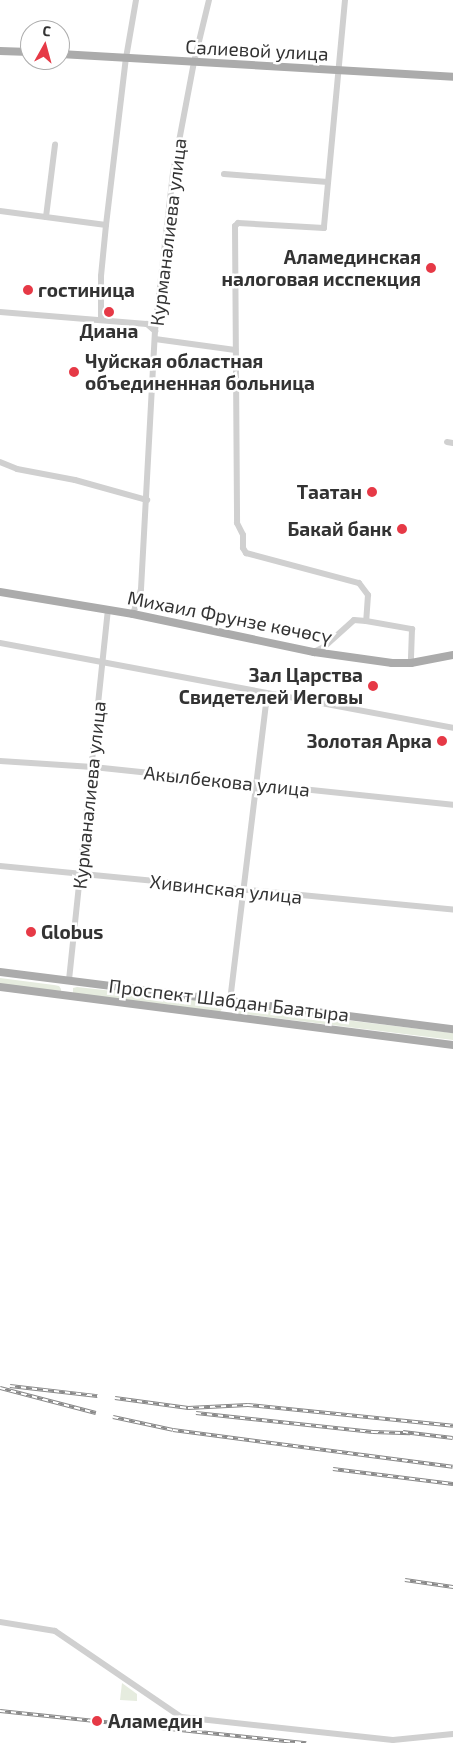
<!DOCTYPE html>
<html>
<head>
<meta charset="utf-8">
<style>
	body { margin:0 }
	#map { position:relative; width:453px; height:1743px; overflow:hidden; background:#fff; font-family:"Exo 2",sans-serif }
	div>[style] { position:absolute }
	[style*='--x'] { left:calc(var(--x)*1px); top:calc(var(--y)*1px); width:calc(var(--w)*1px); rotate:calc(var(--a)*1deg) }
	.green>* { inset:0; background:#e6ecdf }
	.minor>* { height:6px; margin:-3px; padding:0 3px; transform-origin:3px; border-radius:3px; background:#d0d0d0 }
	.major>* { height:8px; margin:-4px; padding:0 4px; transform-origin:4px; border-radius:4px; background:#ababab }
	.rail>* { height:4px; margin-top:-2px; transform-origin:0; background:repeating-linear-gradient(90deg,#fff 0 5.5px,#888 0 11px); box-sizing:border-box; border-block:1px solid #888 }
	.dots>* { width:14px; height:14px; translate:-50% -50%; box-sizing:border-box; border:2px solid #fff; border-radius:50% }
	span { translate:-50% -50%; white-space:nowrap; text-align:center; line-height:1.15; -webkit-text-stroke:5px #fff; paint-order:stroke }
	.street-label { font-size:19px; color:#333 }
	.poi-label { font-size:19px; color:#333; font-weight:700 }
	.right { translate:-100% -50%; text-align:right }
	.left { translate:0 -50%; text-align:left }
	.north { position:absolute; left:20px; top:20px; width:50px; height:50px; box-sizing:border-box; background:#fff; border:1px solid #adadad; border-radius:50%; rotate:7deg; font-size:14px; font-weight:700; line-height:20px; text-align:center; color:#333 }
	.north::after { content:''; display:block; margin:auto; width:18px; height:22px; background:#e63946; clip-path:polygon(50% 0,100% 100%,50% 72%,0 100%) }
</style>
</head>
<body>
<div id="map">
	<div class="green">
		<div style="clip-path:polygon(0 978px,54px 985px,59px 986px,61px 989px,61px 991px,0 985px)"></div>
		<div style="clip-path:polygon(77px 987px,212px 1002px,220px 1004px,222px 1009px,219px 1013px,73px 993px,73px 988px)"></div>
		<div style="clip-path:polygon(237px 1007px,453px 1033px,453px 1040px,235px 1013px,233px 1010px)"></div>
		<div style="clip-path:polygon(122px 1683px,137px 1694px,137px 1701px,120px 1700px)"></div>
	</div>
	<div class="minor">
		<div style="--x:345;--y:0;--w:229;--a:95.3"></div>
		<div style="--x:324;--y:228;--w:86;--a:-176.7"></div>
		<div style="--x:238;--y:223;--w:4;--a:135"></div>
		<div style="--x:235;--y:226;--w:297;--a:89.6"></div>
		<div style="--x:237;--y:523;--w:13;--a:63"></div>
		<div style="--x:243;--y:535;--w:13;--a:90"></div>
		<div style="--x:243;--y:548;--w:6;--a:59"></div>
		<div style="--x:246;--y:553;--w:117;--a:14.9"></div>
		<div style="--x:359;--y:583;--w:15;--a:53"></div>
		<div style="--x:368;--y:595;--w:26;--a:94"></div>
		<div style="--x:224;--y:174;--w:104;--a:4.4"></div>
		<div style="--x:0;--y:211;--w:107;--a:7.5"></div>
		<div style="--x:46;--y:217;--w:73;--a:-82.9"></div>
		<div style="--x:0;--y:312;--w:147;--a:4.7"></div>
		<div style="--x:147;--y:324;--w:11;--a:41"></div>
		<div style="--x:101;--y:319;--w:43;--a:-90"></div>
		<div style="--x:101;--y:276;--w:51;--a:-84.4"></div>
		<div style="--x:106;--y:225;--w:168;--a:-83.2"></div>
		<div style="--x:126;--y:58;--w:59;--a:-80.2"></div>
		<div style="--x:155;--y:339;--w:81;--a:7.8"></div>
		<div style="--x:447;--y:442;--w:6;--a:9"></div>
		<div style="--x:0;--y:462;--w:18;--a:22"></div>
		<div style="--x:17;--y:469;--w:59;--a:10.7"></div>
		<div style="--x:75;--y:480;--w:75;--a:15.5"></div>
		<div style="--x:133;--y:614;--w:26;--a:-72"></div>
		<div style="--x:141;--y:589;--w:258;--a:-86.9"></div>
		<div style="--x:155;--y:331;--w:159;--a:-83.5"></div>
		<div style="--x:173;--y:173;--w:113;--a:-79.3"></div>
		<div style="--x:194;--y:62;--w:64;--a:-76.4"></div>
		<div style="--x:0;--y:643;--w:461;--a:10.6"></div>
		<div style="--x:314;--y:652;--w:11;--a:-27"></div>
		<div style="--x:324;--y:647;--w:40;--a:-42"></div>
		<div style="--x:354;--y:620;--w:12;--a:5"></div>
		<div style="--x:366;--y:621;--w:47;--a:9.9"></div>
		<div style="--x:412;--y:629;--w:34;--a:92"></div>
		<div style="--x:0;--y:761;--w:93;--a:3.7"></div>
		<div style="--x:93;--y:767;--w:362;--a:6"></div>
		<div style="--x:0;--y:866;--w:455;--a:5.5"></div>
		<div style="--x:69;--y:980;--w:372;--a:-84"></div>
		<div style="--x:230;--y:1001;--w:309;--a:-83.1"></div>
		<div style="--x:0;--y:1622;--w:56;--a:9.3"></div>
		<div style="--x:55;--y:1631;--w:153;--a:34.3"></div>
		<div style="--x:181;--y:1717;--w:213;--a:6.2"></div>
		<div style="--x:393;--y:1740;--w:60;--a:-5.7"></div>
	</div>
	<div class="major">
		<div style="--x:0;--y:51;--w:30;--a:2"></div>
		<div style="--x:60;--y:54;--w:394;--a:3.3"></div>
		<div style="--x:0;--y:592;--w:135;--a:9.4"></div>
		<div style="--x:133;--y:614;--w:185;--a:11.9"></div>
		<div style="--x:314;--y:652;--w:79;--a:8"></div>
		<div style="--x:392;--y:663;--w:19;--a:0"></div>
		<div style="--x:411;--y:663;--w:43;--a:-10.8"></div>
		<div style="--x:0;--y:972;--w:457;--a:7.2"></div>
		<div style="--x:0;--y:987;--w:457;--a:7.3"></div>
	</div>
	<div class="rail">
		<div style="--x:10;--y:1386;--w:88;--a:6.6"></div>
		<div style="--x:0;--y:1388;--w:99;--a:14.6"></div>
		<div style="--x:115;--y:1398;--w:74;--a:7.8"></div>
		<div style="--x:188;--y:1408;--w:60;--a:-2.9"></div>
		<div style="--x:248;--y:1405;--w:206;--a:5.8"></div>
		<div style="--x:196;--y:1413;--w:178;--a:6.1"></div>
		<div style="--x:373;--y:1432;--w:37;--a:2"></div>
		<div style="--x:113;--y:1417;--w:61;--a:12.2"></div>
		<div style="--x:173;--y:1430;--w:282;--a:7.5"></div>
		<div style="--x:403;--y:1432;--w:50;--a:6.8"></div>
		<div style="--x:333;--y:1469;--w:121;--a:7.1"></div>
		<div style="--x:405;--y:1580;--w:49;--a:8.3"></div>
		<div style="--x:0;--y:1711;--w:308;--a:6"></div>
	</div>
	<div class="dots">
		<div style="left:431px;top:268px;background:#e63946"></div>
		<div style="left:28px;top:290px;background:#e63946"></div>
		<div style="left:109px;top:312px;background:#e63946"></div>
		<div style="left:74px;top:372px;background:#e63946"></div>
		<div style="left:372px;top:492px;background:#e63946"></div>
		<div style="left:402px;top:529px;background:#e63946"></div>
		<div style="left:373px;top:686px;background:#e63946"></div>
		<div style="left:442px;top:741px;background:#e63946"></div>
		<div style="left:31px;top:932px;background:#e63946"></div>
		<div style="left:97px;top:1721px;background:#e63946"></div>
	</div>
	<div class="street-label">
		<span style="left:257px;top:50px;rotate:3deg">Салиевой улица</span>
		<span style="left:168px;top:232px;rotate:-83deg">Курманалиева улица</span>
		<span style="left:230px;top:617px;rotate:11deg">Михаил Фрунзе көчөсү</span>
		<span style="left:227px;top:781px;rotate:6deg">Акылбекова улица</span>
		<span style="left:89px;top:795px;rotate:-84deg">Курманалиева улица</span>
		<span style="left:226px;top:889px;rotate:6deg">Хивинская улица</span>
		<span style="left:229px;top:1000px;rotate:7deg">Проспект Шабдан Баатыра</span>
	</div>
	<div class="poi-label">
		<span class="right" style="left:421px;top:268px">Аламединская<br>налоговая исспекция</span>
		<span class="left" style="left:38px;top:290px">гостиница</span>
		<span style="left:109px;top:331px">Диана</span>
		<span class="left" style="left:85px;top:372px">Чуйская областная<br>объединенная больница</span>
		<span class="right" style="left:362px;top:492px">Таатан</span>
		<span class="right" style="left:392px;top:529px">Бакай банк</span>
		<span class="right" style="left:363px;top:686px">Зал Царства<br>Свидетелей Иеговы</span>
		<span class="right" style="left:432px;top:741px">Золотая Арка</span>
		<span class="left" style="left:41px;top:932px">Globus</span>
		<span class="left" style="left:108px;top:1721px">Аламедин</span>
	</div>
	<div class="north">С</div>
</div>
</body>
</html>
